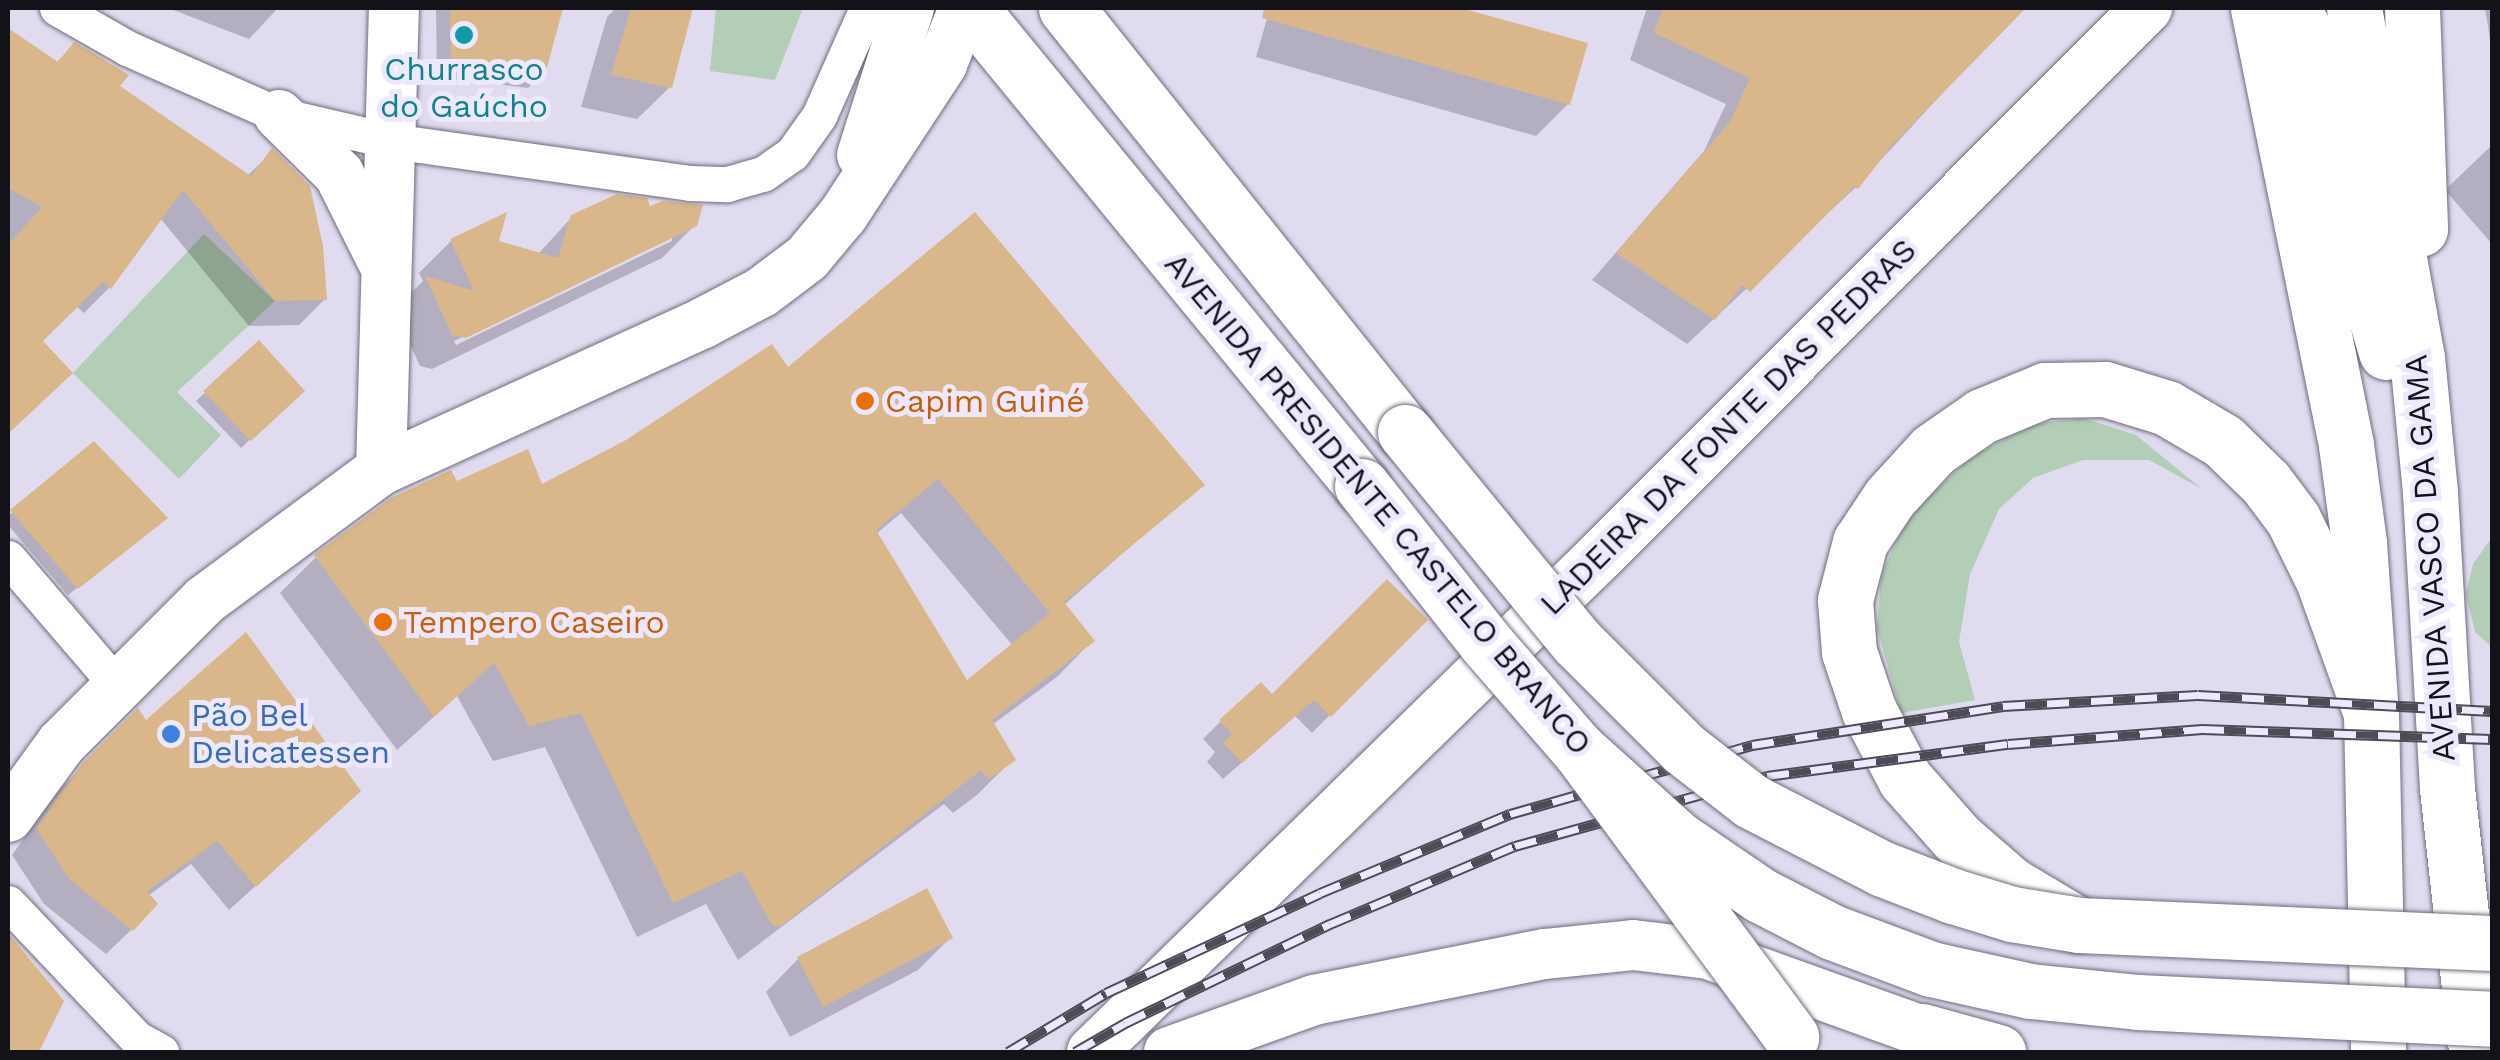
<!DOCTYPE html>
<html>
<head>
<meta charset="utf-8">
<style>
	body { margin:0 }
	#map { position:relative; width:2500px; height:1060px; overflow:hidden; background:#e1dbf0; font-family:"Work Sans",sans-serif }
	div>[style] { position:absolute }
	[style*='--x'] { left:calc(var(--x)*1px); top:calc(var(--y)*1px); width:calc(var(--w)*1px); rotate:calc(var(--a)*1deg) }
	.green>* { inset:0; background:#b2ceb6 }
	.shadow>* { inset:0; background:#0003 }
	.building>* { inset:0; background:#d9b78a }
	.roads { filter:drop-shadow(0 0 2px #716b7e) drop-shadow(0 0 2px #716b7e) }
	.street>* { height:35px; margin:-17.5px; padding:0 17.5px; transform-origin:17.5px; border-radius:17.5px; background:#fff }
	.secondary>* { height:50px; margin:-25px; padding:0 25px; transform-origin:25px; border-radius:25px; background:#fff }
	.primary>* { height:55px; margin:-27.5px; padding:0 27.5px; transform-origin:27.5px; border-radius:27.5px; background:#fff }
	.highway>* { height:55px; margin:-27.5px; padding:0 27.5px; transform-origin:27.5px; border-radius:27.5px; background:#fff }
	.rail>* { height:11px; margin-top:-5.5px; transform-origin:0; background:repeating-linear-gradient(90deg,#eee8fe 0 22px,#4e4b56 0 44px); box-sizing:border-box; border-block:2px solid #4e4b56 }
	.bridges { filter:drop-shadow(0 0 2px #716b7e) drop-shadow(0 0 2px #716b7e) }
	.primary-bridge>* { height:55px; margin:-27.5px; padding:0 27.5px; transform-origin:27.5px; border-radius:27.5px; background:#fff }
	.highway-bridge>* { height:55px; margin:-27.5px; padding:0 27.5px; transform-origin:27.5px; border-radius:27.5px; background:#fff }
	.dots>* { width:28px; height:28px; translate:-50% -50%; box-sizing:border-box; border:5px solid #eee8fe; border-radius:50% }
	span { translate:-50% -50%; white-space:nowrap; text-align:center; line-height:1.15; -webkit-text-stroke:10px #eee8fe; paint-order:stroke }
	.culture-label { font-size:32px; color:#0d838f }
	.food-label { font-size:32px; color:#c56008 }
	.left { translate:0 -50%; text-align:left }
	.street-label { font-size:32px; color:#141219 }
	.shop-label { font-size:32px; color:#366cbe }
	.frame { position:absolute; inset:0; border:10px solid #141219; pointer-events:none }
</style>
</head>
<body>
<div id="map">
	<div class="green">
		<div style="clip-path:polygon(716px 8px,803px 8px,775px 80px,710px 71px)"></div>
		<div style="clip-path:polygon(204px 234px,275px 301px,177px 392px,221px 435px,179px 479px,73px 373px)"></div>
		<div style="clip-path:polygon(2083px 418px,2136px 435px,2202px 489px,2149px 460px,2083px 460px,2033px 478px,1999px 509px,1970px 574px,1959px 642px,1975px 700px,1901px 713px,1877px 628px,1881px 576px,1906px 519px,1970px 458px,2033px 424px)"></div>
		<div style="clip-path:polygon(2492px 537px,2492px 647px,2475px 632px,2466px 594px,2473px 564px)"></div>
	</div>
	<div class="shadow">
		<div style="clip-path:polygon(168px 8px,278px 8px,249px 39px)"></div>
		<div style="clip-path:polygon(436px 8px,560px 8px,542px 74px,528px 88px,437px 77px)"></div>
		<div style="clip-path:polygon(616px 8px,690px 8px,670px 87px,637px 119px,581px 107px,607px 17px)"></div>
		<div style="clip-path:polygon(1270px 8px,1452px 8px,1585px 45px,1568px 104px,1536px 136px,1256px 57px)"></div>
		<div style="clip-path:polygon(1647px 8px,1789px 8px,1802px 13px,1805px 8px,2021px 8px,1856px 187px,1687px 344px,1592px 280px,1704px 151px,1726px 104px,1630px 60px)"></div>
		<div style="clip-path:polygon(2485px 8px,2492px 8px,2490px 39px)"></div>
		<div style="clip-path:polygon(8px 31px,55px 64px,74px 45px,117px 86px,247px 176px,272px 152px,325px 299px,299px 325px,249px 326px,160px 218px,109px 288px,84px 313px,76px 306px,40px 341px,44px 398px,8px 432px)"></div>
		<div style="clip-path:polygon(2492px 145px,2492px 244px,2445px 190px)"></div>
		<div style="clip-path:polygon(evenodd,649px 209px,695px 225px,662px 258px,432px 369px,420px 366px,394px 310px,423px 281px,419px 273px,451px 241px,496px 243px,538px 254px,572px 217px,649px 209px,672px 236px,672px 241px,456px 345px,454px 341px,672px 236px)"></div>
		<div style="clip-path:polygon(258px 343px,301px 391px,241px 448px,196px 401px)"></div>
		<div style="clip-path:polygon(evenodd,788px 371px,1201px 484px,1064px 605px,1092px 641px,1057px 677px,992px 725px,1012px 760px,977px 795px,953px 813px,944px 804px,738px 960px,706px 904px,637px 937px,545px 747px,493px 761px,457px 696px,397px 750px,280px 593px,316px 557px,393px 500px,456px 484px,541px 487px,788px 371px,901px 513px,1013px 646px,966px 684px,876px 534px,901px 513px)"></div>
		<div style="clip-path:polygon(94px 444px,156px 526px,68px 595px,8px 525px,8px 516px)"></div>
		<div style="clip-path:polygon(1424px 620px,1312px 733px,1295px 716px,1223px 779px,1207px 762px,1215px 752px,1203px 739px,1221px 721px)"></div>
		<div style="clip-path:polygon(138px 712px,145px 724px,333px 816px,229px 910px,191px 864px,148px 896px,132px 929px,106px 954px,44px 904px,12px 855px,58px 791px)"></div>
		<div style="clip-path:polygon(950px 938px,918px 970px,790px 1037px,766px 992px,798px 959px)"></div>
		<div style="clip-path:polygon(8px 939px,61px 1002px,36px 1052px,8px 1052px)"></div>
	</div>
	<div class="building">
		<div style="clip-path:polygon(450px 8px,563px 8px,545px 75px,451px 63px)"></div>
		<div style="clip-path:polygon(631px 8px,693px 8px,672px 88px,611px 75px)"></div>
		<div style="clip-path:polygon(1264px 8px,1461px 8px,1588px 43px,1570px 105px,1262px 18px)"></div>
		<div style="clip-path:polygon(1663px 8px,2026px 8px,1893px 144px,1858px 189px,1854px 187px,1750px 292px,1742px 285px,1715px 320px,1616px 253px,1730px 122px,1750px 78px,1654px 33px)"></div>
		<div style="clip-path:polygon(8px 28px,58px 62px,74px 42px,98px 56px,129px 75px,120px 86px,251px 176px,272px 148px,310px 186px,323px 246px,327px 300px,275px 301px,183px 190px,111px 289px,103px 282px,43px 341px,73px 373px,8px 434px,8px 245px,42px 207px,8px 188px)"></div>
		<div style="clip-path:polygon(617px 194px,647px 198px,650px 206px,663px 201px,703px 205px,697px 226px,466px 338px,452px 335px,425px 276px,474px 291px,450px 239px,507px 212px,499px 241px,558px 258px,571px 215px)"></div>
		<div style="clip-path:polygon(evenodd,975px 212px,1205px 485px,1064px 602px,1095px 641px,992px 720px,1016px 760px,989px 779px,981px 770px,781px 926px,773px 926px,742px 871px,673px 903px,581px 713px,529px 726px,494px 663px,434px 717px,314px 555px,391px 498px,451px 470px,457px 481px,528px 449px,542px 484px,626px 440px,772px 344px,788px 367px,975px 212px,938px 479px,1050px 613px,967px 680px,876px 530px,938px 479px)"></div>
		<div style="clip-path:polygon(259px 340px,305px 391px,251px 441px,203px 391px)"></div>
		<div style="clip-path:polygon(94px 441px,168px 518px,78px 589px,10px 510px)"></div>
		<div style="clip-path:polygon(1387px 579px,1428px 620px,1331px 717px,1314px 700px,1242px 763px,1223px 743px,1232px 734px,1219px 720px,1261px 682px,1272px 694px)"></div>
		<div style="clip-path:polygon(246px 632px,361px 791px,256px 887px,217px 841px,147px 891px,158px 904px,133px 931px,69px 879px,36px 828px,83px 763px,138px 708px,146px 720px)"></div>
		<div style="clip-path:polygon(927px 888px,953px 938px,823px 1007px,797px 957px)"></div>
		<div style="clip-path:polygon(8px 933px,64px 1001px,39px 1052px,8px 1052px)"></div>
	</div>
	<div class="roads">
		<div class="street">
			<div style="--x:57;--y:8;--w:81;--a:29.7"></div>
			<div style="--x:127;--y:48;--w:166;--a:23.8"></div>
			<div style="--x:279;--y:115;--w:115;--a:13.1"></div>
			<div style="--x:391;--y:141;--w:302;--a:8"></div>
			<div style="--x:690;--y:183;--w:37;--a:2"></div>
			<div style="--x:727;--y:184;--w:37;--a:-16"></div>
			<div style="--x:763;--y:174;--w:35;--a:-35"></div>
			<div style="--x:792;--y:154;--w:47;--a:-54.6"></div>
			<div style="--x:819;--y:116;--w:118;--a:-66"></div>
			<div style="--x:8;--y:558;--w:166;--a:49.4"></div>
			<div style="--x:8;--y:903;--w:186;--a:46.5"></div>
			<div style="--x:136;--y:1038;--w:29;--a:29"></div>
		</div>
		<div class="secondary">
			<div style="--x:279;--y:115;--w:84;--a:44.5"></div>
			<div style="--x:339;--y:174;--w:101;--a:63.4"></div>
			<div style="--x:862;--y:155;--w:154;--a:-72.3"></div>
			<div style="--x:381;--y:470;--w:462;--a:-88.4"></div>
			<div style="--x:8;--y:817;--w:90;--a:-54"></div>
			<div style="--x:61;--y:744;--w:204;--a:-45"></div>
			<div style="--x:205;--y:600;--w:219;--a:-36.5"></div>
			<div style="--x:381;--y:470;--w:354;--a:-24.5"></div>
			<div style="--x:703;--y:323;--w:67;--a:-27.7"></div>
			<div style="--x:762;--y:292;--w:56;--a:-37.1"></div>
			<div style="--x:807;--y:258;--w:56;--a:-50.1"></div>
			<div style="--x:843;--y:215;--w:181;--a:-56.7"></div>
			<div style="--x:942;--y:64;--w:60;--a:-68.6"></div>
			<div style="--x:1092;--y:1052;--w:711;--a:-44.32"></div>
			<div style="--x:1601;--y:555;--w:773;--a:-45.05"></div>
			<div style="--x:1169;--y:1052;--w:154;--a:-19.7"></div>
			<div style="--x:1314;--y:1000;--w:236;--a:-11.3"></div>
			<div style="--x:1545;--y:954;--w:88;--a:-5.8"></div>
			<div style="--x:1633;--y:945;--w:76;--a:6.8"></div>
			<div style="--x:1708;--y:954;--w:227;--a:19.8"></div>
		</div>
		<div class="primary">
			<div style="--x:970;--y:8;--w:618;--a:50.65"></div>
			<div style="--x:1066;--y:8;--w:543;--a:51.36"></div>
			<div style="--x:2258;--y:8;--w:446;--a:78.6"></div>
			<div style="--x:2346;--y:445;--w:99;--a:82.4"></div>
			<div style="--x:2359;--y:543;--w:170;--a:86"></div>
			<div style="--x:2371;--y:713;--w:339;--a:88.8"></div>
			<div style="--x:2289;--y:8;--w:22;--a:54"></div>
			<div style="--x:2302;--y:26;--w:45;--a:74.4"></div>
			<div style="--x:2314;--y:69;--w:143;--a:77.9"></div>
			<div style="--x:2344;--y:209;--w:149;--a:73.6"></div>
			<div style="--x:2354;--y:8;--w:355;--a:79.8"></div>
			<div style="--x:2417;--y:357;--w:137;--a:84.5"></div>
			<div style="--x:2430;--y:493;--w:295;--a:86.7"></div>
			<div style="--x:2447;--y:788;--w:266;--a:83.7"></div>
			<div style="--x:2412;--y:8;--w:221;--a:87.9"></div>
			<div style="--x:2077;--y:924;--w:78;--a:-149.2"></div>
			<div style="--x:2010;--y:884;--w:69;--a:-139.1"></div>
			<div style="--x:1958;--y:839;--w:80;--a:-131.5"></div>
			<div style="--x:1905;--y:779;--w:77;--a:-117.9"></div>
			<div style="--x:1869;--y:711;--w:62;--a:-108.7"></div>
			<div style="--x:1849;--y:652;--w:52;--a:-94.4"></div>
			<div style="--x:1845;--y:600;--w:60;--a:-75.5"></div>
			<div style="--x:1860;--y:542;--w:54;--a:-56.3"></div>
			<div style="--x:1890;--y:497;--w:64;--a:-47.5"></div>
			<div style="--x:1933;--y:450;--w:60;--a:-34.8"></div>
			<div style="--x:1982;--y:416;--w:68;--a:-22.4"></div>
			<div style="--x:2045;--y:390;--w:60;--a:-1"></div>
			<div style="--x:2105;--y:389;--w:65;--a:17"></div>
			<div style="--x:2167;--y:408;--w:65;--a:30.5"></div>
			<div style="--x:2223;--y:441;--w:60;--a:44.3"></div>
			<div style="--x:2266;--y:483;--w:45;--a:53.1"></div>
			<div style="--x:2293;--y:519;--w:68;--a:63.8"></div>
			<div style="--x:2323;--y:580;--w:141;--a:70.2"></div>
		</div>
		<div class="highway">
			<div style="--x:1922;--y:1031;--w:79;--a:15.4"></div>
		</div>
	</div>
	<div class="rail">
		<div style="--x:1008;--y:1052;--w:114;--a:-31"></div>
		<div style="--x:1106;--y:993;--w:236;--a:-25"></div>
		<div style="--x:1320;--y:893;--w:206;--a:-22.6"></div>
		<div style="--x:1510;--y:814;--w:252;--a:-15.9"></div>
		<div style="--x:1752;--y:745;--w:254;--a:-8.8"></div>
		<div style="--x:2003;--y:706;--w:195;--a:-3.2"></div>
		<div style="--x:2198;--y:695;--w:294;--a:3.1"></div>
		<div style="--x:1075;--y:1052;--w:58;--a:-30.1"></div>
		<div style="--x:1125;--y:1023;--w:228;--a:-25.8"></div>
		<div style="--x:1330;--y:924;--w:201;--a:-22.9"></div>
		<div style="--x:1515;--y:846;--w:262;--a:-15.5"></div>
		<div style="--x:1767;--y:776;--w:243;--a:-7.6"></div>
		<div style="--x:2008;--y:744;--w:195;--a:-4.4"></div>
		<div style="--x:2202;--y:729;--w:290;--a:2"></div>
	</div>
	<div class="bridges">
		<div class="primary-bridge">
			<div style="--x:1405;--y:432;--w:271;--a:50.7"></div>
			<div style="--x:1577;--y:642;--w:151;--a:45"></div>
			<div style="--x:1684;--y:749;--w:85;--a:37.8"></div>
			<div style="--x:1751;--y:801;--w:148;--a:27.3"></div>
			<div style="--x:1883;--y:869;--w:75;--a:21.1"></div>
			<div style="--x:1953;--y:896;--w:62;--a:17"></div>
			<div style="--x:2012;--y:914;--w:68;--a:9.3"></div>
			<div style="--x:1362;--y:486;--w:199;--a:51.7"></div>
			<div style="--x:1485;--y:642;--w:143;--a:49"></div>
			<div style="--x:1579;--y:750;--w:357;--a:53.5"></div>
		</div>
		<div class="highway-bridge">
			<div style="--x:1579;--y:750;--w:133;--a:42"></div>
			<div style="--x:1678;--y:839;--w:99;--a:34.3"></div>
			<div style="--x:1760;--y:895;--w:81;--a:27.2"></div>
			<div style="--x:1832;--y:932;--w:106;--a:20.5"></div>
			<div style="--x:1931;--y:969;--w:101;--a:12.5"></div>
			<div style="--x:2030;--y:991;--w:109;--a:5.8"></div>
			<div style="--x:2138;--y:1002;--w:354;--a:2.7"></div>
			<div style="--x:2079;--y:925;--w:413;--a:2.5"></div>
		</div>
	</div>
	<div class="dots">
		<div style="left:464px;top:35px;background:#0f9aa8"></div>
		<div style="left:865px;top:401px;background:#e8710a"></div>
		<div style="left:383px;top:622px;background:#e8710a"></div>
		<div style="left:171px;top:734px;background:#3f7fe0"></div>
	</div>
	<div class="culture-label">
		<span style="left:464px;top:88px">Churrasco<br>do Gaúcho</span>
	</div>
	<div class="food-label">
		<span class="left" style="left:885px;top:401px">Capim Guiné</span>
		<span class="left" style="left:403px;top:622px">Tempero Caseiro</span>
	</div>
	<div class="street-label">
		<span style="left:1728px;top:427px;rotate:-45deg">LADEIRA DA FONTE DAS PEDRAS</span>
		<span style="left:1378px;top:504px;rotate:50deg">AVENIDA PRESIDENTE CASTELO BRANCO</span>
		<span style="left:2430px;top:558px;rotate:-94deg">AVENIDA VASCO DA GAMA</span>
	</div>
	<div class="shop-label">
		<span class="left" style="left:191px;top:734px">Pão Bel<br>Delicatessen</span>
	</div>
	<div class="frame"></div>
</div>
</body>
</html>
